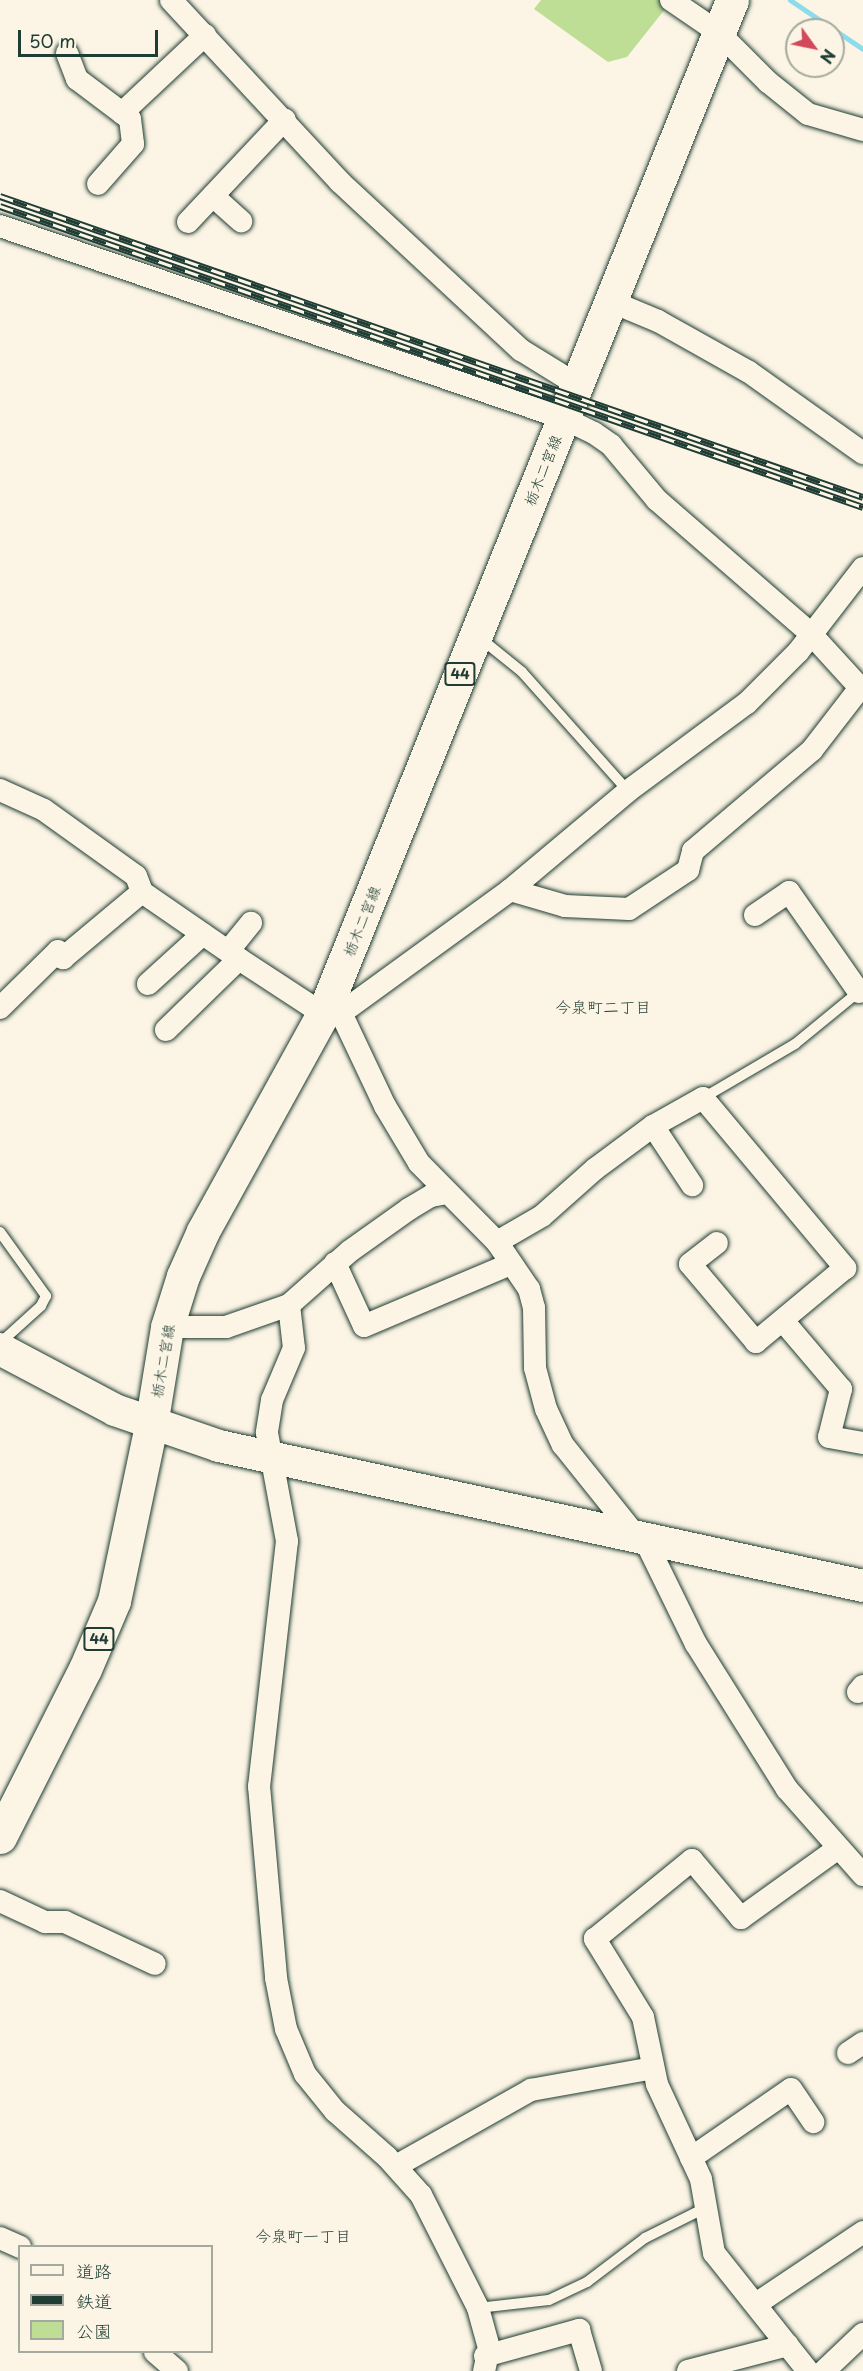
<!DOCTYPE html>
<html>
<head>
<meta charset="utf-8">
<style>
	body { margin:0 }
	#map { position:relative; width:863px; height:2371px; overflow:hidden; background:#fcf5e5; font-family:"Playpen Sans","Klee One",sans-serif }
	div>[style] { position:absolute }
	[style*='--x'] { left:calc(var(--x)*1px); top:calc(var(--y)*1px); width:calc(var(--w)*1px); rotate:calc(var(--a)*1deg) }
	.green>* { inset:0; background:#bede96 }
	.stream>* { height:5px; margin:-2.5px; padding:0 2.5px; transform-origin:2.5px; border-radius:2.5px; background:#8ddceb }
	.roads { filter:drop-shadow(0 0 2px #1f3d34) drop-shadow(0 0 2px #1f3d34) }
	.lane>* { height:10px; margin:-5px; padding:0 5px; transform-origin:5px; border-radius:5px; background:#fcf5e5 }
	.street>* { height:22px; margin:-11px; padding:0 11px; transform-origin:11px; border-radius:11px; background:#fcf5e5 }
	.secondary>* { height:32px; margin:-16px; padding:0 16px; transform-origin:16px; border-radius:16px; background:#fcf5e5 }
	.primary>* { height:33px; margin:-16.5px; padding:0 16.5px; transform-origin:16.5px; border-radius:16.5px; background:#fcf5e5 }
	.rail>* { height:7px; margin-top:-3.5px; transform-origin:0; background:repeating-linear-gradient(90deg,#fcf5e5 0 14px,#1f3d34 0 28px); box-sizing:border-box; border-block:2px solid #1f3d34 }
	span { translate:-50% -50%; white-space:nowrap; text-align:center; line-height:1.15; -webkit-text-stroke:4.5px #fcf5e5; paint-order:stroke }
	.shield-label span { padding:2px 4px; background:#fcf5e5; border:2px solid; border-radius:4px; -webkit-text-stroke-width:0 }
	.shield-label { font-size:14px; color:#1f3d34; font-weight:700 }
	.street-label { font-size:15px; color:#1f3d34 }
	.neighbourhood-label { font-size:16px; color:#1f3d34 }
	.legend { position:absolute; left:18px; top:2245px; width:195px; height:108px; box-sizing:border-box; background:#fcf5e5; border:2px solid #a4ab9e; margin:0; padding:8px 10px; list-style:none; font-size:18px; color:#1f3d34 }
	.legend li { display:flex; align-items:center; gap:12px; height:30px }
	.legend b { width:30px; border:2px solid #a4ab9e }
	.north { position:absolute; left:785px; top:18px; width:60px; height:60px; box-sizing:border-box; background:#fcf5e5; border:2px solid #a4ab9e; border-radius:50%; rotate:123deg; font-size:16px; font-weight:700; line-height:24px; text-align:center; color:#1f3d34 }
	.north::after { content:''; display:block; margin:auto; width:21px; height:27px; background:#d1495b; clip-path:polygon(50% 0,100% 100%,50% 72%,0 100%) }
	.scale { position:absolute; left:18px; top:30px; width:140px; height:27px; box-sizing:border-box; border:3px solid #1f3d34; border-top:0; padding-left:8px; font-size:18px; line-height:21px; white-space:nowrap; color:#1f3d34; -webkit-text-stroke:4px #fcf5e5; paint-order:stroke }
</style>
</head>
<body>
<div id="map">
	<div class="green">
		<div style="clip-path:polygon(541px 0,664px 0,669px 4px,627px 57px,608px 62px,534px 9px)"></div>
	</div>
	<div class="stream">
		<div style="--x:790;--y:0;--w:88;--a:33.9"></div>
	</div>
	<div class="roads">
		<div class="lane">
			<div style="--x:480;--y:638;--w:54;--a:39"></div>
			<div style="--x:522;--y:672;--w:159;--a:48.3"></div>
			<div style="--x:703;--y:1098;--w:107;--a:-30.4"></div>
			<div style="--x:795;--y:1044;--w:85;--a:-39.3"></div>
			<div style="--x:0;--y:1232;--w:79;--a:54.3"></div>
			<div style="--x:46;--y:1296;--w:11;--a:117"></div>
			<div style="--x:41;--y:1306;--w:55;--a:137.9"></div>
			<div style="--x:478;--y:2308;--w:71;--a:-6.4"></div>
			<div style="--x:549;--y:2300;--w:42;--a:-25.3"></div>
			<div style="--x:587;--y:2282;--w:73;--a:-37.2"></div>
			<div style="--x:645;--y:2238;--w:67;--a:-26.6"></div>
		</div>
		<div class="street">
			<div style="--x:171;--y:0;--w:248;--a:47.1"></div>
			<div style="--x:340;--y:182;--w:247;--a:42.9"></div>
			<div style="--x:521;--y:350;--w:65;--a:31.7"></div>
			<div style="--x:671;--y:0;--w:57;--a:34.2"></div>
			<div style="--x:718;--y:32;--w:71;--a:45"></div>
			<div style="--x:768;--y:82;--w:51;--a:38.7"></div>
			<div style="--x:808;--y:114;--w:57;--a:16.2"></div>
			<div style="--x:67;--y:53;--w:28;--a:69"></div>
			<div style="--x:77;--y:79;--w:66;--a:37"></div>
			<div style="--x:130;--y:119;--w:25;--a:83"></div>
			<div style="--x:133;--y:144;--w:53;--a:131.2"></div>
			<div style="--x:122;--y:113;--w:114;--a:-43.2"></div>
			<div style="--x:213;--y:196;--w:38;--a:42"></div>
			<div style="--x:188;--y:222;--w:141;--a:-46.7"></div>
			<div style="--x:0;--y:226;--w:595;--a:18.83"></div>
			<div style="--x:563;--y:418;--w:34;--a:26"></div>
			<div style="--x:594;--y:433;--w:21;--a:35"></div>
			<div style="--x:611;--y:445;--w:72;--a:50.1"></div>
			<div style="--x:657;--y:500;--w:204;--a:41"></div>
			<div style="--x:811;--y:634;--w:77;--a:47.6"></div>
			<div style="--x:610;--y:301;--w:52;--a:22.6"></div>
			<div style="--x:658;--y:321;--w:104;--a:29.3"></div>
			<div style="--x:749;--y:372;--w:140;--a:35.4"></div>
			<div style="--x:0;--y:790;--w:48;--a:24.4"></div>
			<div style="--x:44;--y:810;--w:113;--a:35.7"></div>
			<div style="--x:136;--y:876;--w:17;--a:69"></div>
			<div style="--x:142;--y:892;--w:118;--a:34.6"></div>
			<div style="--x:239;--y:959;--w:100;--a:33.2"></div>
			<div style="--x:323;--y:1014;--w:18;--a:-3"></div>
			<div style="--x:341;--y:1013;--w:208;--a:-36"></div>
			<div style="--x:509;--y:891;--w:155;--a:-40"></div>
			<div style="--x:628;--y:791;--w:148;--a:-36.5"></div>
			<div style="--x:747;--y:703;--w:72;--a:-45"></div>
			<div style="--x:798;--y:652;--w:106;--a:-52.3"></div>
			<div style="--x:510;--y:890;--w:57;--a:16.2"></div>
			<div style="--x:565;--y:906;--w:64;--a:2.7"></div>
			<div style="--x:629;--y:909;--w:71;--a:-33.5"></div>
			<div style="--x:688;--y:870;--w:20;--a:-75"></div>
			<div style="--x:693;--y:851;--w:156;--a:-40.3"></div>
			<div style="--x:812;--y:750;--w:78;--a:-52.3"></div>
			<div style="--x:755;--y:915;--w:41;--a:-34.1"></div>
			<div style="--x:789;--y:892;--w:122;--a:55"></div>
			<div style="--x:229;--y:950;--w:35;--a:-51"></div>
			<div style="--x:148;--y:984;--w:74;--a:-42.3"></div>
			<div style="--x:0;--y:1008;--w:81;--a:-44.5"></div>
			<div style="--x:58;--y:951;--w:9;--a:54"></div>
			<div style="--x:63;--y:958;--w:103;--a:-39.9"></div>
			<div style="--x:341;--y:1013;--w:103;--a:64.7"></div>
			<div style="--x:385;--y:1106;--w:66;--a:59.2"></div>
			<div style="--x:419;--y:1163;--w:111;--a:45.4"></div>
			<div style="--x:497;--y:1242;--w:52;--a:-30"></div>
			<div style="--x:542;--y:1216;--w:71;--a:-41.6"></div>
			<div style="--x:595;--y:1169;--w:72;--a:-36.6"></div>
			<div style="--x:653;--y:1126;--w:57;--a:-29.2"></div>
			<div style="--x:703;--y:1098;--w:222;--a:50.1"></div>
			<div style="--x:845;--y:1268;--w:116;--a:140.3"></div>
			<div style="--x:756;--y:1342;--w:102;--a:-130.2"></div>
			<div style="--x:690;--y:1264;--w:34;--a:-38"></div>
			<div style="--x:166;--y:1030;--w:102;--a:-44.2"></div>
			<div style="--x:653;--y:1126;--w:71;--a:56.5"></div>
			<div style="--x:497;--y:1242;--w:57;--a:55.8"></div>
			<div style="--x:529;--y:1289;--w:20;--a:75"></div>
			<div style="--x:534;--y:1308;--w:60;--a:89"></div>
			<div style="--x:535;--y:1368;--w:42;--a:75"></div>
			<div style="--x:546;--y:1409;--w:40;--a:65"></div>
			<div style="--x:563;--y:1445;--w:117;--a:51.3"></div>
			<div style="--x:335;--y:1263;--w:69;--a:65.3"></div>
			<div style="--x:364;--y:1326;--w:160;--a:-22.9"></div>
			<div style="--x:289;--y:1305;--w:43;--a:83.4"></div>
			<div style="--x:294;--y:1348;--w:56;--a:112.9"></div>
			<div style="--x:272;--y:1400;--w:33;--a:99"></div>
			<div style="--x:267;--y:1433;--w:110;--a:79.5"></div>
			<div style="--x:287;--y:1541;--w:247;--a:96.5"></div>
			<div style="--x:259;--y:1786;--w:193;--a:84.9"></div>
			<div style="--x:276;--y:1978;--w:52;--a:78.9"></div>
			<div style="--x:286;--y:2029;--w:49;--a:67.1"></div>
			<div style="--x:305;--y:2074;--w:48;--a:51"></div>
			<div style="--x:335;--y:2111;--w:69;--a:41.5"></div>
			<div style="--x:387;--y:2157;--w:51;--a:48.2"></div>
			<div style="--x:421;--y:2195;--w:127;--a:63.2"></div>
			<div style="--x:478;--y:2308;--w:41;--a:74.6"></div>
			<div style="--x:489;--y:2348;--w:24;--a:102"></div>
			<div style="--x:784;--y:1322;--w:88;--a:49.6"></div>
			<div style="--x:841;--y:1389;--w:49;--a:104"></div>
			<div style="--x:829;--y:1437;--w:35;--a:10"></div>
			<div style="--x:167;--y:1327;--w:59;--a:0"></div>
			<div style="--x:226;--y:1327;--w:67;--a:-19.2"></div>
			<div style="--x:289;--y:1305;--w:81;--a:-41.5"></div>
			<div style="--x:350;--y:1251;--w:72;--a:-35.4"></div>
			<div style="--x:409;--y:1209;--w:26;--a:-31"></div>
			<div style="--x:431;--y:1196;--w:15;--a:-11"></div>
			<div style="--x:644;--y:1538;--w:118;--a:63.9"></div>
			<div style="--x:696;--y:1644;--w:171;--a:57.9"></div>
			<div style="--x:787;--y:1789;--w:115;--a:48.5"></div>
			<div style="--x:858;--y:1692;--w:8;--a:-50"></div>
			<div style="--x:0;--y:1901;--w:50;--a:25"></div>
			<div style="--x:45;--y:1922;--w:20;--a:0"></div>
			<div style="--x:65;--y:1922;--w:99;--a:25"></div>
			<div style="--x:848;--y:2053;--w:18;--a:-34"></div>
			<div style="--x:691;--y:2158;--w:121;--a:-34.6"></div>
			<div style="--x:791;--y:2089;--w:40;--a:56"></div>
			<div style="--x:396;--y:2166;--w:155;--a:-29.4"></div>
			<div style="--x:531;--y:2090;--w:124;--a:-10.2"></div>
			<div style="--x:0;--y:2238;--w:22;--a:24"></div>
			<div style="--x:756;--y:2304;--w:129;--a:-33.9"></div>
			<div style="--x:155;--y:2352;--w:29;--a:41"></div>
			<div style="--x:485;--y:2356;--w:98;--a:-15.5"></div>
			<div style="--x:579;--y:2330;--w:43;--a:73.7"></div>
			<div style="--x:688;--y:2371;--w:103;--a:-14.6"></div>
			<div style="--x:808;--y:2371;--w:151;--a:-128.5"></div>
			<div style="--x:714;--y:2253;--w:75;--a:-100"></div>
			<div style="--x:701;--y:2179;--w:105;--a:-114.9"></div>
			<div style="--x:657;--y:2084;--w:68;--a:-101.8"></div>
			<div style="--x:643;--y:2017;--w:92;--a:-121.6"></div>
			<div style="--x:595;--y:1939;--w:125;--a:-39.2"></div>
			<div style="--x:692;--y:1860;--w:76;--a:49.8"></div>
			<div style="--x:741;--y:1918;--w:118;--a:-35.7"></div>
			<div style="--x:824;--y:2371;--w:54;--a:-43.5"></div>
		</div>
		<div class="secondary">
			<div style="--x:0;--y:1349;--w:130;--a:27.9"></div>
			<div style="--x:115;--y:1410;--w:110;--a:19.1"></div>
			<div style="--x:219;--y:1446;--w:659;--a:12.26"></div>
		</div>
		<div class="primary">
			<div style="--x:0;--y:1837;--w:188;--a:-63.2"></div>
			<div style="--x:85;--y:1669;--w:74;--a:-66.9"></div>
			<div style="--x:114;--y:1601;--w:180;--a:-78.1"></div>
			<div style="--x:151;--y:1425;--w:99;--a:-80.7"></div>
			<div style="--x:167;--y:1327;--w:53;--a:-72.6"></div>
			<div style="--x:183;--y:1276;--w:49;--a:-66"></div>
			<div style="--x:203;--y:1231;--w:248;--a:-61.1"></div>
			<div style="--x:323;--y:1014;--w:1093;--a:-68.03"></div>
		</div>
	</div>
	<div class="rail">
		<div style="--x:0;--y:196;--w:914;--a:19.23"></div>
		<div style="--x:0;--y:206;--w:914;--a:19.23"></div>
	</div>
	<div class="shield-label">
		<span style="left:460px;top:674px">44</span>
		<span style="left:99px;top:1639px">44</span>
	</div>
	<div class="street-label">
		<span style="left:542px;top:470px;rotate:-68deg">栃木二宮線</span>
		<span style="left:361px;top:921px;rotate:-68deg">栃木二宮線</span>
		<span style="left:162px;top:1361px;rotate:-80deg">栃木二宮線</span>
	</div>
	<div class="neighbourhood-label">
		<span style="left:603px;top:1006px">今泉町二丁目</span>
		<span style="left:303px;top:2235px">今泉町一丁目</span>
	</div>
	<ul class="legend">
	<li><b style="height:8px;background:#fcf5e5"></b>道路</li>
	<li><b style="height:8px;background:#1f3d34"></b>鉄道</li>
	<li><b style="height:16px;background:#bede96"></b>公園</li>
	</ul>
	<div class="north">N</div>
	<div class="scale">50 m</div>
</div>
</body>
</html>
